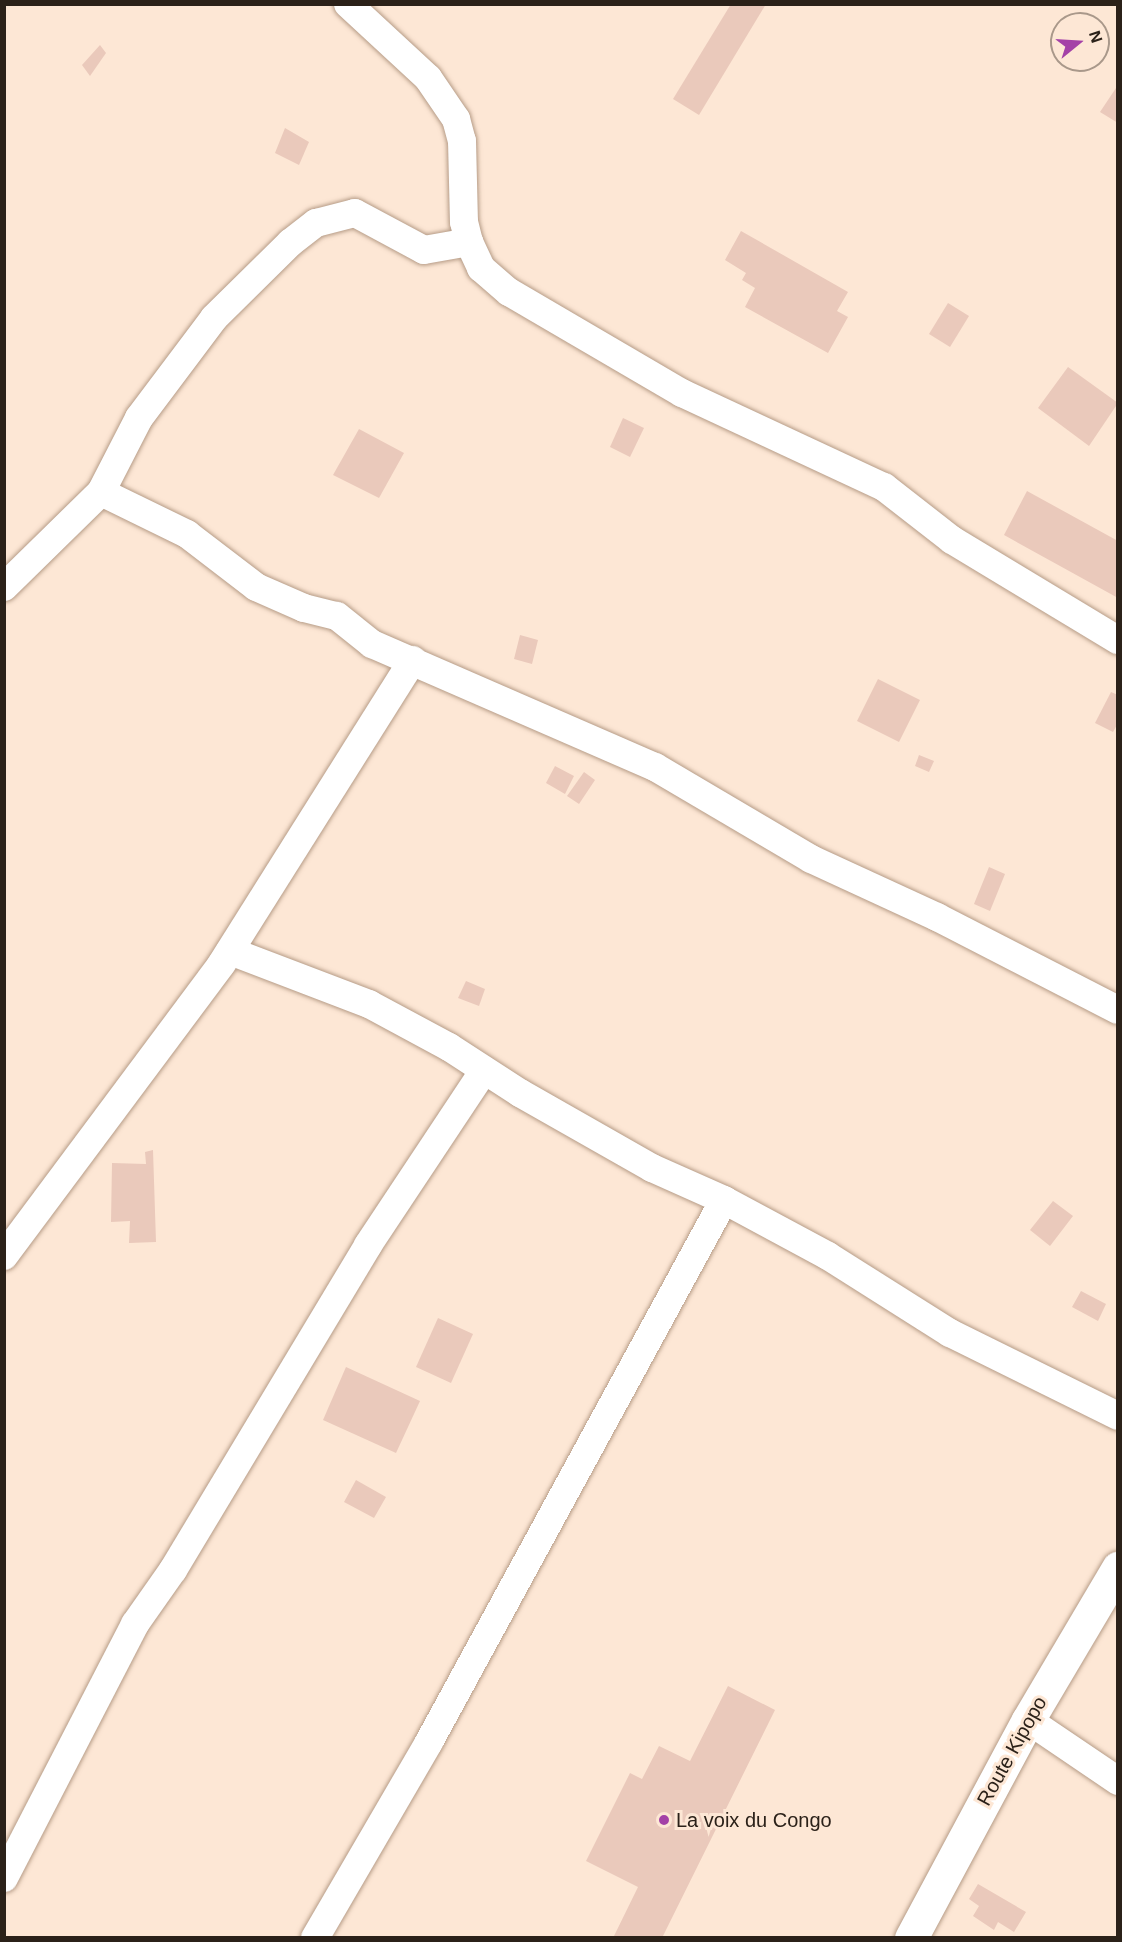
<!DOCTYPE html>
<html>
<head>
<meta charset="utf-8">
<style>
	body { margin:0 }
	#map { position:relative; width:1122px; height:1942px; overflow:hidden; background:#fde7d5; font-family:Arial,sans-serif }
	div>[style] { position:absolute }
	[style*='--x'] { left:calc(var(--x)*1px); top:calc(var(--y)*1px); width:calc(var(--w)*1px); rotate:calc(var(--a)*1deg) }
	.building>* { inset:0; background:#eac9bb }
	.roads { filter:drop-shadow(0 0 2px #b69c87) drop-shadow(0 0 2px #b69c87) }
	.minor>* { height:28px; margin:-14px; padding:0 14px; transform-origin:14px; border-radius:14px; background:#fff }
	.secondary>* { height:33px; margin:-16.5px; padding:0 16.5px; transform-origin:16.5px; border-radius:16.5px; background:#fff }
	.dots>* { width:16px; height:16px; translate:-50% -50%; box-sizing:border-box; border:3px solid #fde7d5; border-radius:50% }
	span { translate:-50% -50%; white-space:nowrap; text-align:center; line-height:1.15; -webkit-text-stroke:6px #fde7d5; paint-order:stroke }
	.street-label { font-size:20px; color:#2b2119 }
	.poi-label { font-size:20px; color:#2b2119 }
	.left { translate:0 -50%; text-align:left }
	.frame { position:absolute; inset:0; border:6px solid #2b2119; pointer-events:none }
	.north { position:absolute; left:1050px; top:12px; width:60px; height:60px; box-sizing:border-box; background:#fde7d5; border:2px solid #a9988a; border-radius:50%; rotate:72deg; font-size:16px; font-weight:700; line-height:24px; text-align:center; color:#2b2119 }
	.north::after { content:''; display:block; margin:auto; width:21px; height:27px; background:#a441a7; clip-path:polygon(50% 0,100% 100%,50% 72%,0 100%) }
</style>
</head>
<body>
<div id="map">
	<div class="building">
		<div style="clip-path:polygon(731px 4px,766px 4px,699px 115px,673px 99px)"></div>
		<div style="clip-path:polygon(100px 45px,106px 53px,90px 76px,82px 65px)"></div>
		<div style="clip-path:polygon(1118px 85px,1118px 123px,1100px 112px)"></div>
		<div style="clip-path:polygon(285px 128px,309px 142px,299px 165px,275px 153px)"></div>
		<div style="clip-path:polygon(741px 231px,848px 292px,837px 311px,848px 317px,828px 353px,745px 307px,755px 288px,742px 280px,746px 273px,725px 260px)"></div>
		<div style="clip-path:polygon(948px 303px,969px 316px,950px 347px,929px 334px)"></div>
		<div style="clip-path:polygon(1068px 367px,1118px 403px,1089px 446px,1038px 408px)"></div>
		<div style="clip-path:polygon(623px 418px,644px 428px,630px 457px,610px 447px)"></div>
		<div style="clip-path:polygon(359px 429px,404px 453px,379px 498px,333px 475px)"></div>
		<div style="clip-path:polygon(1027px 491px,1118px 541px,1118px 598px,1004px 535px)"></div>
		<div style="clip-path:polygon(520px 635px,538px 640px,532px 664px,514px 659px)"></div>
		<div style="clip-path:polygon(878px 679px,920px 700px,899px 742px,857px 721px)"></div>
		<div style="clip-path:polygon(1111px 692px,1118px 695px,1118px 723px,1113px 732px,1095px 723px)"></div>
		<div style="clip-path:polygon(919px 755px,934px 761px,929px 772px,915px 766px)"></div>
		<div style="clip-path:polygon(555px 766px,574px 776px,565px 794px,546px 783px)"></div>
		<div style="clip-path:polygon(584px 772px,595px 780px,579px 804px,567px 796px)"></div>
		<div style="clip-path:polygon(989px 867px,1005px 874px,990px 911px,974px 904px)"></div>
		<div style="clip-path:polygon(466px 981px,485px 989px,479px 1006px,458px 998px)"></div>
		<div style="clip-path:polygon(153px 1150px,156px 1242px,129px 1243px,130px 1221px,111px 1222px,112px 1163px,146px 1164px,145px 1152px)"></div>
		<div style="clip-path:polygon(1053px 1201px,1073px 1216px,1050px 1246px,1030px 1230px)"></div>
		<div style="clip-path:polygon(1081px 1291px,1106px 1304px,1098px 1321px,1072px 1307px)"></div>
		<div style="clip-path:polygon(438px 1318px,473px 1334px,451px 1383px,416px 1367px)"></div>
		<div style="clip-path:polygon(346px 1367px,420px 1401px,396px 1453px,323px 1420px)"></div>
		<div style="clip-path:polygon(356px 1480px,386px 1497px,374px 1518px,344px 1502px)"></div>
		<div style="clip-path:polygon(728px 1686px,775px 1710px,662px 1938px,613px 1938px,638px 1887px,586px 1861px,630px 1773px,642px 1779px,659px 1746px,690px 1761px)"></div>
		<div style="clip-path:polygon(978px 1884px,1026px 1912px,1014px 1932px,998px 1922px,994px 1930px,973px 1916px,979px 1906px,969px 1899px)"></div>
	</div>
	<div class="roads">
		<div class="minor">
			<div style="--x:348;--y:4;--w:109;--a:42.8"></div>
			<div style="--x:428;--y:78;--w:50;--a:55.7"></div>
			<div style="--x:456;--y:119;--w:23;--a:75"></div>
			<div style="--x:462;--y:141;--w:81;--a:88.6"></div>
			<div style="--x:464;--y:222;--w:21;--a:76"></div>
			<div style="--x:469;--y:242;--w:29;--a:65"></div>
			<div style="--x:481;--y:268;--w:37;--a:41"></div>
			<div style="--x:509;--y:292;--w:200;--a:30.3"></div>
			<div style="--x:682;--y:393;--w:223;--a:25"></div>
			<div style="--x:884;--y:487;--w:86;--a:37.9"></div>
			<div style="--x:952;--y:540;--w:194;--a:31.1"></div>
			<div style="--x:101;--y:492;--w:96;--a:26"></div>
			<div style="--x:187;--y:534;--w:87;--a:37.5"></div>
			<div style="--x:256;--y:587;--w:52;--a:23.6"></div>
			<div style="--x:304;--y:608;--w:34;--a:14"></div>
			<div style="--x:337;--y:616;--w:45;--a:38.7"></div>
			<div style="--x:372;--y:644;--w:309;--a:23.5"></div>
			<div style="--x:655;--y:767;--w:181;--a:30.5"></div>
			<div style="--x:811;--y:859;--w:139;--a:24.7"></div>
			<div style="--x:937;--y:917;--w:203;--a:27.2"></div>
			<div style="--x:4;--y:587;--w:136;--a:-44.4"></div>
			<div style="--x:101;--y:492;--w:83;--a:-62.8"></div>
			<div style="--x:139;--y:418;--w:125;--a:-53.1"></div>
			<div style="--x:214;--y:318;--w:107;--a:-44.6"></div>
			<div style="--x:290;--y:243;--w:33;--a:-38"></div>
			<div style="--x:316;--y:223;--w:40;--a:-14.4"></div>
			<div style="--x:355;--y:213;--w:78;--a:28.2"></div>
			<div style="--x:424;--y:250;--w:46;--a:-10.1"></div>
			<div style="--x:230;--y:951;--w:149;--a:20.9"></div>
			<div style="--x:369;--y:1004;--w:91;--a:28.3"></div>
			<div style="--x:449;--y:1047;--w:85;--a:32.9"></div>
			<div style="--x:520;--y:1093;--w:152;--a:29.6"></div>
			<div style="--x:652;--y:1168;--w:79;--a:24"></div>
			<div style="--x:724;--y:1200;--w:118;--a:28.3"></div>
			<div style="--x:828;--y:1256;--w:144;--a:32.3"></div>
			<div style="--x:950;--y:1333;--w:187;--a:26.3"></div>
			<div style="--x:4;--y:1256;--w:365;--a:-53.3"></div>
			<div style="--x:222;--y:963;--w:358;--a:-57.8"></div>
			<div style="--x:1028;--y:1720;--w:109;--a:34.1"></div>
			<div style="--x:4;--y:1878;--w:286;--a:-62.7"></div>
			<div style="--x:135;--y:1624;--w:66;--a:-54.9"></div>
			<div style="--x:173;--y:1570;--w:379;--a:-59"></div>
			<div style="--x:368;--y:1245;--w:208;--a:-56.4"></div>
			<div style="--x:315;--y:1938;--w:227;--a:-59.8"></div>
			<div style="--x:429;--y:1742;--w:617;--a:-61.44"></div>
		</div>
		<div class="secondary">
			<div style="--x:911;--y:1938;--w:247;--a:-61.8"></div>
			<div style="--x:1028;--y:1720;--w:177;--a:-59.4"></div>
		</div>
	</div>
	<div class="dots">
		<div style="left:664px;top:1820px;background:#a441a7"></div>
	</div>
	<div class="street-label">
		<span style="left:1012px;top:1751px;rotate:-61deg">Route Kipopo</span>
	</div>
	<div class="poi-label">
		<span class="left" style="left:676px;top:1820px">La voix du Congo</span>
	</div>
	<div class="frame"></div>
	<div class="north">N</div>
</div>
</body>
</html>
